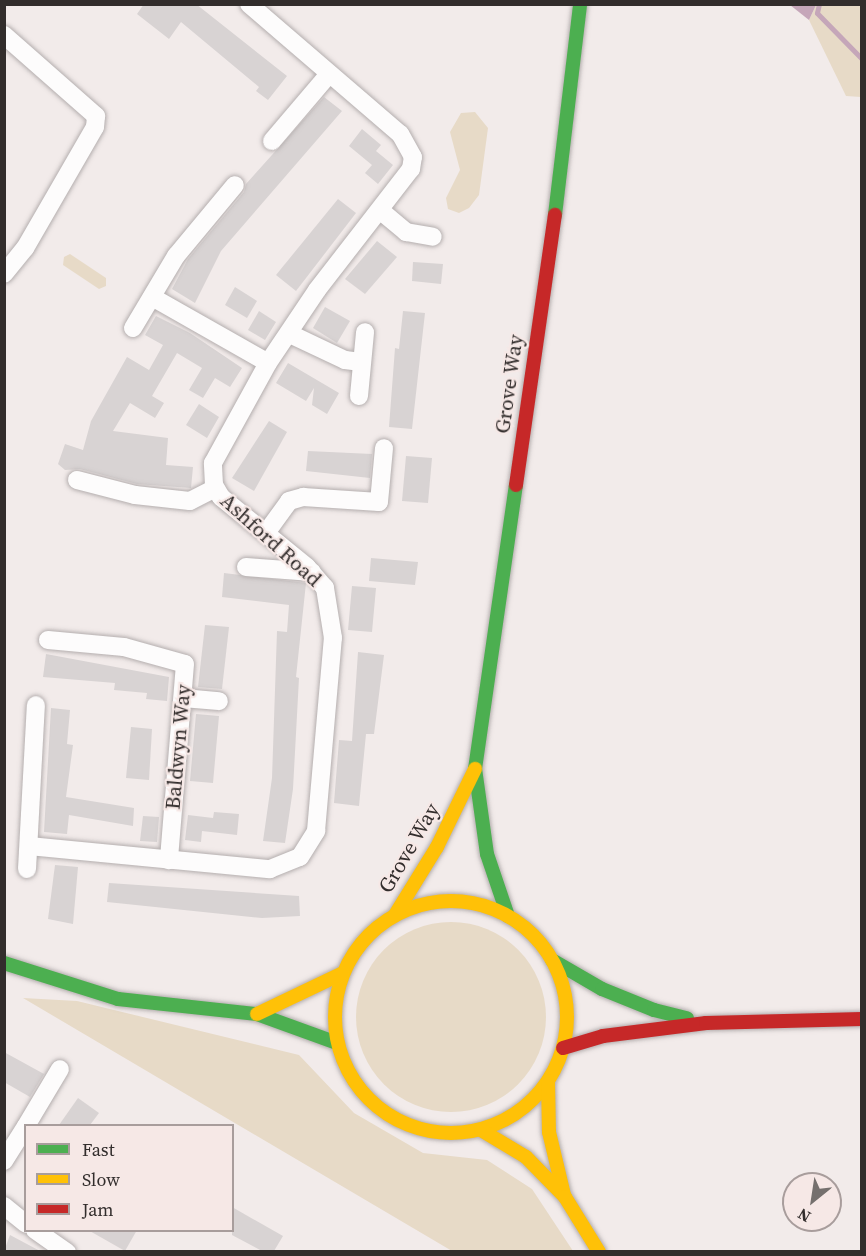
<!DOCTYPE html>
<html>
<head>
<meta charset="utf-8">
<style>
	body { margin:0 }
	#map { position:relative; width:866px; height:1256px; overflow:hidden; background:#f2ebea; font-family:"Source Serif 4",serif }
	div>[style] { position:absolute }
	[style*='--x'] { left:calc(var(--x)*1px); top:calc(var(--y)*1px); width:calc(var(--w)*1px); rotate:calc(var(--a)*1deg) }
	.green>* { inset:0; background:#e7dac7 }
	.round { border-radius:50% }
	.water>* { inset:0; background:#c5a6b9 }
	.stream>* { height:5px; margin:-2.5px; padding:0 2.5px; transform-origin:2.5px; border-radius:2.5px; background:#c5a6b9 }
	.building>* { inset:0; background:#d8d3d3 }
	.roads { filter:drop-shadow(0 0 2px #b4aeae) drop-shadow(0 0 2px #b4aeae) }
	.street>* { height:18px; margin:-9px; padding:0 9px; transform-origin:9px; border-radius:9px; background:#fdfcfc }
	.fast>* { height:14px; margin:-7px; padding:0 7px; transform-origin:7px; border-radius:7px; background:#4caf50 }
	.slow>* { height:14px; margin:-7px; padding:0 7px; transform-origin:7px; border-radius:7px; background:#ffc107 }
	.slow>.ring { margin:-7px; padding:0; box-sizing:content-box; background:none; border:14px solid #ffc107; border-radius:50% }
	.jam>* { height:14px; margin:-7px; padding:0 7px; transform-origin:7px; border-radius:7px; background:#c62828 }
	span { translate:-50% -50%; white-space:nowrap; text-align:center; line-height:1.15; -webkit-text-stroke:4.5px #f6e8e6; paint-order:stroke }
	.street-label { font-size:21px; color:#322d2c }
	.frame { position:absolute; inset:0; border:6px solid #322d2c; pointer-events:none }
	.legend { position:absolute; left:24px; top:1124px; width:210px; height:108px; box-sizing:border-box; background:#f6e8e6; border:2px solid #a89d9c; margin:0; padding:8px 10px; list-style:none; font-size:18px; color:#322d2c }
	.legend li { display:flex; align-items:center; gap:12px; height:30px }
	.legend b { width:30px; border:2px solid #a89d9c }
	.north { position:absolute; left:782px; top:1172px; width:60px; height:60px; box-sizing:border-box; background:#f6e8e6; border:2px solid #a89d9c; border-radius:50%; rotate:210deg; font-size:16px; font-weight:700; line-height:24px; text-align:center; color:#322d2c }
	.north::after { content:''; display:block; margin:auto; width:21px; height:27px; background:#75706e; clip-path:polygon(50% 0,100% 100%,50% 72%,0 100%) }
</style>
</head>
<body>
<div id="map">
	<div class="green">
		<div style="clip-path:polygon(816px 5px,861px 5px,861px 97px,846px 96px,809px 20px)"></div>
		<div style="clip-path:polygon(475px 112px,488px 128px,479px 195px,469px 208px,459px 213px,448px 209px,446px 198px,460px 170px,450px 132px,461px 113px)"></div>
		<div style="clip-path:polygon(70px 254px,106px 278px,106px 286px,99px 289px,63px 265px,64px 257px)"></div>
		<div class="round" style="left:356px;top:922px;width:190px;height:190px"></div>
		<div style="clip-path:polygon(23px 998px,77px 1001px,299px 1055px,354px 1113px,423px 1153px,487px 1160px,532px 1189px,573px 1251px,452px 1251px)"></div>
	</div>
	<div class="water">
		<div style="clip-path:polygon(790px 5px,816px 5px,809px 20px)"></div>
	</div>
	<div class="stream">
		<div style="--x:819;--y:4;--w:9;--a:103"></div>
		<div style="--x:817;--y:13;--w:64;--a:45.6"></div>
	</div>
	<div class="building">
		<div style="clip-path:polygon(144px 4px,196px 4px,287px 76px,268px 100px,256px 91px,259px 87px,181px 22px,169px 39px,137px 14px)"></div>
		<div style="clip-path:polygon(324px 97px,342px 111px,221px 251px,195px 303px,172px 289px,188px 259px,244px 192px,246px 184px)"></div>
		<div style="clip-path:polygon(362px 129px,381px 145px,376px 151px,393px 165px,378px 184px,365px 173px,372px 165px,349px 146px)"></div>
		<div style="clip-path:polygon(338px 199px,356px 213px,296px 291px,276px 275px)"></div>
		<div style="clip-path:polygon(377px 241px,397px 257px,365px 294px,345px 279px)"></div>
		<div style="clip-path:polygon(413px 262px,443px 264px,441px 284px,412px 281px)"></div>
		<div style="clip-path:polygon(235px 287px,257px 301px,247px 318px,225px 305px)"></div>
		<div style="clip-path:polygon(325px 307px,350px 321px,337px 343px,313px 328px)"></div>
		<div style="clip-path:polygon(259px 311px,276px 322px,265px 340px,248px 330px)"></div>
		<div style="clip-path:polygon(403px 311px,425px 313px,412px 429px,389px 427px,395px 348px,399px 349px)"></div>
		<div style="clip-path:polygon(156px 316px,190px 333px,242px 368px,230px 387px,215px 378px,203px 398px,189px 390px,202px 368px,177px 353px,152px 396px,164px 403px,155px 418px,130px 403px,113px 431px,168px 438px,166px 465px,193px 467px,191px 488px,137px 484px,80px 469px,65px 470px,58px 464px,65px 444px,83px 450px,91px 421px,127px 357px,149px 370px,163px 345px,145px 335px)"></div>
		<div style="clip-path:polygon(288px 363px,339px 393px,327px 414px,312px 405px,314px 388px,306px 401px,276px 383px)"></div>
		<div style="clip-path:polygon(199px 404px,219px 417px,207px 438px,186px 425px)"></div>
		<div style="clip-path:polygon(269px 421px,287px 432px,254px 491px,232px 478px)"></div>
		<div style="clip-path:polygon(308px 451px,372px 454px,370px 478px,306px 471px)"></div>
		<div style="clip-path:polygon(406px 456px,432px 458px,428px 503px,402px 501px)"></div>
		<div style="clip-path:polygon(371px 558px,418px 562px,415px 585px,369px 581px)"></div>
		<div style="clip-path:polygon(224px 573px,306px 583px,296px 677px,299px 678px,293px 789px,285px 843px,263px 841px,272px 778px,277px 631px,287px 632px,289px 605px,222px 597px)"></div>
		<div style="clip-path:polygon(352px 586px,376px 588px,372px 632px,348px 630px)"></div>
		<div style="clip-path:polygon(205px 625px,229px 627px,222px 689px,198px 687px)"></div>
		<div style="clip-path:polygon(358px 652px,384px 655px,374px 734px,366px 734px,359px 806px,334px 803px,339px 740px,352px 741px)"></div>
		<div style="clip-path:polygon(46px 654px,169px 677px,167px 701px,146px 699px,147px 693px,114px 690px,115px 683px,43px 677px)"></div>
		<div style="clip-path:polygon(51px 708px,70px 710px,67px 744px,73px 745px,66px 797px,134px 808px,133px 826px,69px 815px,67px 834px,44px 832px)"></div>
		<div style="clip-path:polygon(196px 714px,219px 716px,213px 783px,190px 781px)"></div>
		<div style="clip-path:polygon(131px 727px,152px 729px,149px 780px,126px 778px)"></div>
		<div style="clip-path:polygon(214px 812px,239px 814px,237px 835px,202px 831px,201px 842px,185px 840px,188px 815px,213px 818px)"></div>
		<div style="clip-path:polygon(143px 816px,159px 817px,157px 842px,140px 841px)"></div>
		<div style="clip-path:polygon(55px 865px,78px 867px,73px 924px,48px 919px)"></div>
		<div style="clip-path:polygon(109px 883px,299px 896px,300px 916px,262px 918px,107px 902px)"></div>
		<div style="clip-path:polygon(4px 1052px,44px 1074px,30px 1097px,4px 1082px)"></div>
		<div style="clip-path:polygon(78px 1098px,99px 1113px,90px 1125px,59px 1125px)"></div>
		<div style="clip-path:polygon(232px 1207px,283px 1236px,274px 1251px,262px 1251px,232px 1235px)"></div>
		<div style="clip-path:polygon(88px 1230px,137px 1230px,125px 1251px)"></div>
		<div style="clip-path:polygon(10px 1235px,40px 1251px,4px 1251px)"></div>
	</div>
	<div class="roads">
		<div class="street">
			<div style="--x:4;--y:35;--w:123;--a:41.4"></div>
			<div style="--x:96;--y:116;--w:11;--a:95"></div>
			<div style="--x:95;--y:127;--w:140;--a:120"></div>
			<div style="--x:25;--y:248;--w:33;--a:129"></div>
			<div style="--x:272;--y:141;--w:88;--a:-49.6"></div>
			<div style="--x:381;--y:211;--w:33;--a:40"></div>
			<div style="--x:406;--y:232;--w:27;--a:10"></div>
			<div style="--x:152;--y:297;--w:133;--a:29.6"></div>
			<div style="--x:133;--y:328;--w:84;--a:-59.2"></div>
			<div style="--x:176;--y:256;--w:92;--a:-50.3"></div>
			<div style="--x:290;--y:334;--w:61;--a:25.3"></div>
			<div style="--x:345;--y:360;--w:16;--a:7"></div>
			<div style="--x:359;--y:396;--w:64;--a:-84.6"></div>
			<div style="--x:77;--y:480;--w:60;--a:14.5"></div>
			<div style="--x:135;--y:495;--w:55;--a:6.2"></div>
			<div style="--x:190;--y:501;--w:28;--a:-27"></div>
			<div style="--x:266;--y:533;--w:39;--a:-54"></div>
			<div style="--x:289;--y:501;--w:15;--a:-16"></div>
			<div style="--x:303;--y:497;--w:76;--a:3.8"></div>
			<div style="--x:379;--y:502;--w:54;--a:-84.7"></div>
			<div style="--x:246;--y:567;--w:66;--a:4.3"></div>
			<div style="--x:48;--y:640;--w:76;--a:5.3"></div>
			<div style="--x:124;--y:647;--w:63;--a:15.6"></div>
			<div style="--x:185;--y:664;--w:197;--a:94.7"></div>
			<div style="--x:183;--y:698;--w:36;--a:5"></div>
			<div style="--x:29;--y:846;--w:242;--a:5.5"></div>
			<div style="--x:270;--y:869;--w:32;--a:-22"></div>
			<div style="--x:300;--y:857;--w:31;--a:-58"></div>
			<div style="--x:316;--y:831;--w:194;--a:-85"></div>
			<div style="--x:333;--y:638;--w:51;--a:-99.1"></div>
			<div style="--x:325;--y:588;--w:28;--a:-131"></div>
			<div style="--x:307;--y:567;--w:111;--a:-140.9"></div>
			<div style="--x:221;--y:497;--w:14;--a:-120"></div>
			<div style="--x:214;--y:485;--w:22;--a:-93"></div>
			<div style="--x:213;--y:463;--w:114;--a:-61.2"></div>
			<div style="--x:268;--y:363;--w:88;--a:-56.1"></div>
			<div style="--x:317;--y:290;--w:153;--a:-52.2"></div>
			<div style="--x:411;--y:169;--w:12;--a:-81"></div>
			<div style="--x:413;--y:157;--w:26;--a:-119"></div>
			<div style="--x:400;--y:134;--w:199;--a:-139.3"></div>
			<div style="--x:27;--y:869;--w:164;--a:-86.9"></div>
			<div style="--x:26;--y:1126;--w:66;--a:-59.2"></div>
			<div style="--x:4;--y:1161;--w:41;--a:-57.8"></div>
			<div style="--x:4;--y:1206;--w:28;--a:39"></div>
			<div style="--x:35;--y:1230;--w:39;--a:35"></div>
		</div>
		<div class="fast">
			<div style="--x:555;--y:215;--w:212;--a:-83.2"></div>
			<div style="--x:508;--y:916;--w:65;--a:-108.7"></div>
			<div style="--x:487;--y:854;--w:86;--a:-98"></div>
			<div style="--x:475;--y:769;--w:287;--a:-81.8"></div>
			<div style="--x:552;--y:960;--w:58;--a:30.1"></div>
			<div style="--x:602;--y:989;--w:56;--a:22"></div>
			<div style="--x:654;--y:1010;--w:34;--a:14"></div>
			<div style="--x:4;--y:963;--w:120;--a:17.5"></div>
			<div style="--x:118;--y:999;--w:140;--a:6.2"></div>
			<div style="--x:257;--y:1014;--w:85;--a:19.9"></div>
		</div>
		<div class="slow">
			<div class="ring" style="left:335px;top:901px;width:218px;height:218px"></div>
			<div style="--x:395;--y:915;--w:80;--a:-58.3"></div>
			<div style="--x:437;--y:847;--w:87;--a:-64"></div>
			<div style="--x:257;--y:1014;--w:95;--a:-25.5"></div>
			<div style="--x:548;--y:1081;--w:51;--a:88.9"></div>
			<div style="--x:549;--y:1132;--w:65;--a:76.6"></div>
			<div style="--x:481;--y:1130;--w:52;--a:31"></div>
			<div style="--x:526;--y:1157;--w:56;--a:45.7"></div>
			<div style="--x:565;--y:1197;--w:65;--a:58.3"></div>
		</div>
		<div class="jam">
			<div style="--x:516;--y:485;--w:273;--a:-81.8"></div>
			<div style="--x:563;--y:1048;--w:42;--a:-16.7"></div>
			<div style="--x:603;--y:1036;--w:104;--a:-7.2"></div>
			<div style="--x:706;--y:1023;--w:156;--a:-1.5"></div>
		</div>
	</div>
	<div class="street-label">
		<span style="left:509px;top:384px;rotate:-82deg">Grove Way</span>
		<span style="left:271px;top:540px;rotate:42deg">Ashford Road</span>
		<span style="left:178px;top:747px;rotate:-85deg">Baldwyn Way</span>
		<span style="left:409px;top:848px;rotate:-60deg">Grove Way</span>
	</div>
	<div class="frame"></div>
	<ul class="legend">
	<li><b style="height:8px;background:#4caf50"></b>Fast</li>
	<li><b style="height:8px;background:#ffc107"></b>Slow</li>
	<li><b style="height:8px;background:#c62828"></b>Jam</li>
	</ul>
	<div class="north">N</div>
</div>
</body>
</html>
